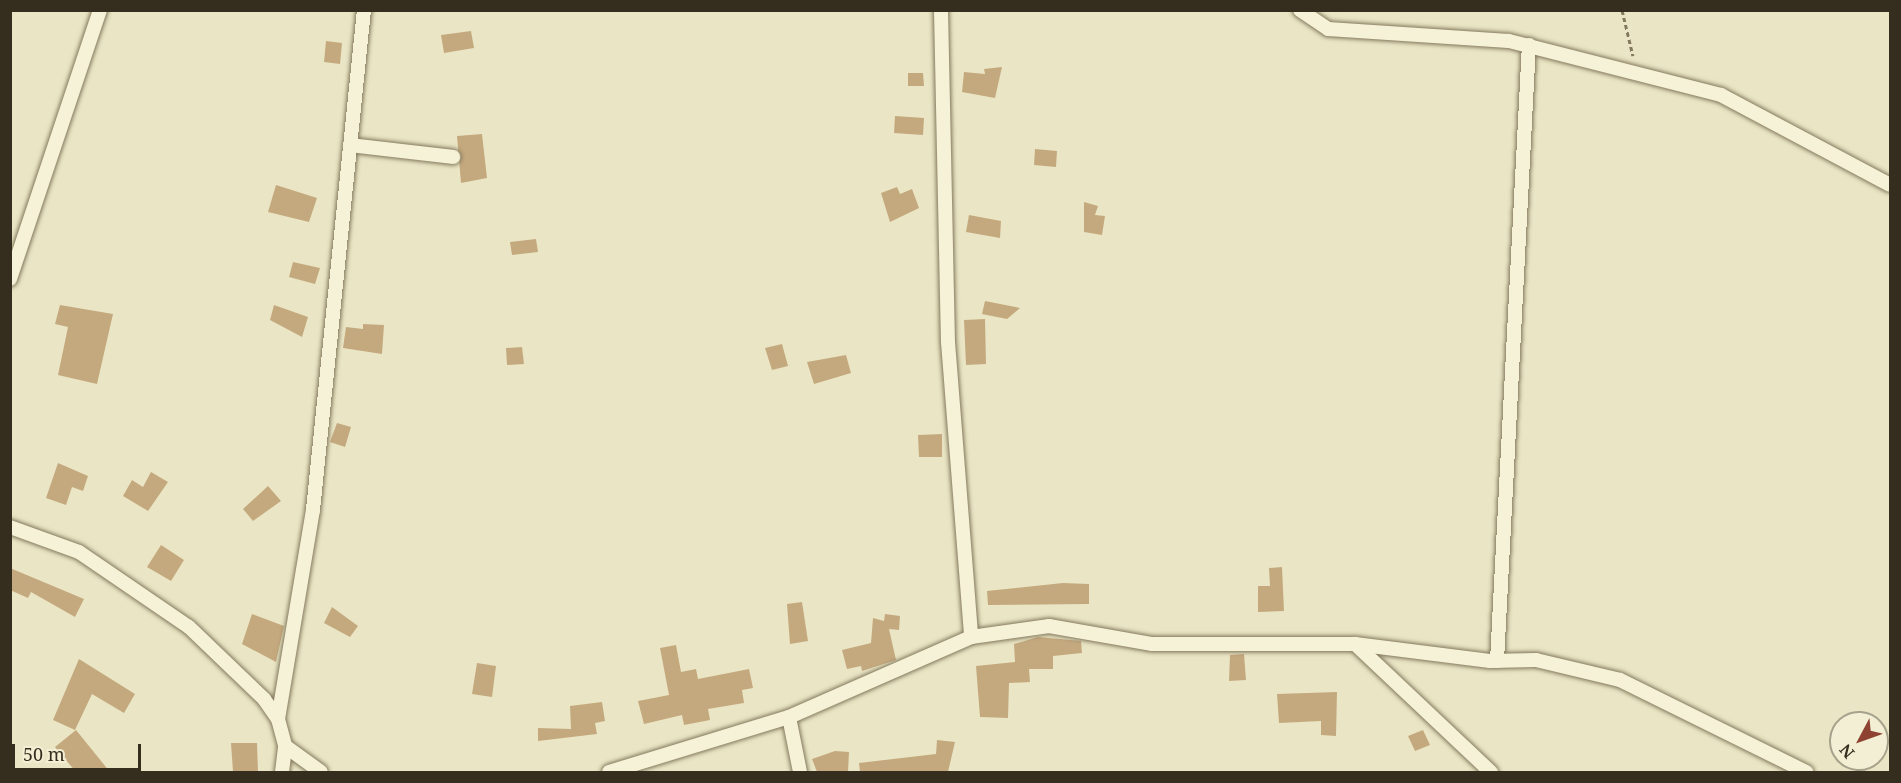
<!DOCTYPE html>
<html>
<head>
<meta charset="utf-8">
<style>
	body { margin:0 }
	#map { position:relative; width:1901px; height:783px; overflow:hidden; background:#eae6c5; font-family:"Noto Serif",serif }
	div>[style] { position:absolute }
	[style*='--x'] { left:calc(var(--x)*1px); top:calc(var(--y)*1px); width:calc(var(--w)*1px); rotate:calc(var(--a)*1deg) }
	.building>* { inset:0; background:#c5a97e }
	.path>* { height:3px; margin-top:-1.5px; transform-origin:0; background:repeating-linear-gradient(90deg,#84795d 0 4.5px,transparent 0 7.5px) }
	.roads { filter:drop-shadow(0 0 2px #84795d) drop-shadow(0 0 2px #84795d) }
	.street>* { height:14px; margin:-7px; padding:0 7px; transform-origin:7px; border-radius:7px; background:#f6f2d8 }
	span { translate:-50% -50%; white-space:nowrap; text-align:center; line-height:1.15; -webkit-text-stroke:6px #f2efd4; paint-order:stroke }
	.frame { position:absolute; inset:0; border:12px solid #352e1f; pointer-events:none }
	.north { position:absolute; left:1829px; top:711px; width:60px; height:60px; box-sizing:border-box; background:#f2efd4; border:2px solid #a6a28c; border-radius:50%; rotate:229deg; font-size:16px; font-weight:700; line-height:24px; text-align:center; color:#352e1f }
	.north::after { content:''; display:block; margin:auto; width:21px; height:27px; background:#8e4232; clip-path:polygon(50% 0,100% 100%,50% 72%,0 100%) }
	.scale { position:absolute; left:12px; top:744px; width:129px; height:27px; box-sizing:border-box; border:3px solid #352e1f; border-top:0; padding-left:8px; font-size:18px; line-height:21px; white-space:nowrap; color:#352e1f; -webkit-text-stroke:4px #f2efd4; paint-order:stroke }
</style>
</head>
<body>
<div id="map">
	<div class="building">
		<div style="clip-path:polygon(471px 31px,474px 48px,444px 53px,441px 35px)"></div>
		<div style="clip-path:polygon(326px 41px,342px 43px,340px 64px,324px 62px)"></div>
		<div style="clip-path:polygon(1002px 67px,995px 98px,962px 92px,964px 72px,985px 74px,984px 69px)"></div>
		<div style="clip-path:polygon(908px 73px,923px 73px,924px 86px,908px 86px)"></div>
		<div style="clip-path:polygon(895px 116px,924px 118px,923px 135px,894px 133px)"></div>
		<div style="clip-path:polygon(482px 134px,487px 178px,461px 183px,457px 136px)"></div>
		<div style="clip-path:polygon(1035px 149px,1057px 151px,1056px 167px,1034px 165px)"></div>
		<div style="clip-path:polygon(276px 185px,317px 198px,309px 222px,268px 212px)"></div>
		<div style="clip-path:polygon(897px 187px,900px 194px,912px 189px,919px 208px,890px 222px,881px 193px)"></div>
		<div style="clip-path:polygon(1084px 202px,1098px 206px,1095px 215px,1105px 216px,1102px 235px,1084px 232px)"></div>
		<div style="clip-path:polygon(969px 215px,1001px 221px,1000px 238px,966px 232px)"></div>
		<div style="clip-path:polygon(536px 239px,538px 252px,512px 255px,510px 242px)"></div>
		<div style="clip-path:polygon(293px 262px,320px 268px,315px 284px,289px 277px)"></div>
		<div style="clip-path:polygon(985px 301px,1020px 308px,1007px 319px,982px 314px)"></div>
		<div style="clip-path:polygon(60px 305px,113px 314px,97px 384px,58px 375px,68px 327px,55px 324px)"></div>
		<div style="clip-path:polygon(274px 305px,308px 317px,302px 337px,270px 320px)"></div>
		<div style="clip-path:polygon(985px 319px,986px 364px,966px 365px,964px 320px)"></div>
		<div style="clip-path:polygon(363px 324px,384px 325px,382px 354px,343px 348px,346px 327px,363px 329px)"></div>
		<div style="clip-path:polygon(782px 344px,788px 366px,772px 370px,765px 348px)"></div>
		<div style="clip-path:polygon(522px 347px,524px 364px,507px 365px,506px 348px)"></div>
		<div style="clip-path:polygon(846px 355px,851px 373px,814px 384px,807px 362px)"></div>
		<div style="clip-path:polygon(337px 423px,351px 427px,345px 447px,330px 442px)"></div>
		<div style="clip-path:polygon(942px 434px,942px 457px,919px 457px,918px 435px)"></div>
		<div style="clip-path:polygon(58px 463px,88px 476px,83px 491px,72px 487px,66px 505px,46px 498px)"></div>
		<div style="clip-path:polygon(151px 472px,168px 482px,148px 511px,123px 496px,132px 480px,143px 487px)"></div>
		<div style="clip-path:polygon(268px 486px,281px 501px,253px 521px,243px 509px)"></div>
		<div style="clip-path:polygon(161px 545px,184px 560px,171px 581px,147px 567px)"></div>
		<div style="clip-path:polygon(1282px 567px,1284px 611px,1258px 612px,1258px 586px,1270px 586px,1269px 568px)"></div>
		<div style="clip-path:polygon(10px 568px,84px 599px,75px 617px,31px 592px,28px 598px,10px 590px)"></div>
		<div style="clip-path:polygon(1063px 583px,1089px 584px,1089px 604px,988px 605px,987px 591px)"></div>
		<div style="clip-path:polygon(802px 602px,808px 641px,790px 644px,787px 604px)"></div>
		<div style="clip-path:polygon(332px 607px,358px 626px,350px 637px,324px 623px)"></div>
		<div style="clip-path:polygon(252px 614px,284px 626px,276px 662px,242px 644px)"></div>
		<div style="clip-path:polygon(885px 614px,900px 616px,899px 630px,889px 629px,896px 660px,862px 671px,861px 666px,847px 669px,842px 650px,871px 643px,873px 618px,884px 621px)"></div>
		<div style="clip-path:polygon(1038px 637px,1081px 641px,1082px 653px,1053px 656px,1053px 669px,1029px 669px,1030px 682px,1009px 683px,1008px 718px,980px 717px,976px 666px,1015px 662px,1014px 644px)"></div>
		<div style="clip-path:polygon(676px 645px,681px 672px,696px 669px,698px 679px,749px 669px,753px 688px,742px 690px,744px 703px,708px 709px,710px 720px,684px 725px,682px 715px,644px 724px,638px 701px,669px 695px,660px 648px)"></div>
		<div style="clip-path:polygon(1244px 654px,1246px 680px,1229px 681px,1230px 655px)"></div>
		<div style="clip-path:polygon(79px 659px,135px 694px,124px 713px,92px 694px,75px 730px,53px 720px)"></div>
		<div style="clip-path:polygon(477px 663px,496px 666px,492px 697px,472px 694px)"></div>
		<div style="clip-path:polygon(1337px 692px,1336px 736px,1321px 735px,1321px 721px,1279px 723px,1277px 694px)"></div>
		<div style="clip-path:polygon(602px 702px,605px 721px,595px 723px,597px 734px,538px 741px,538px 728px,571px 729px,570px 706px)"></div>
		<div style="clip-path:polygon(76px 730px,110px 772px,76px 772px,55px 747px)"></div>
		<div style="clip-path:polygon(1423px 730px,1430px 745px,1415px 751px,1408px 736px)"></div>
		<div style="clip-path:polygon(937px 740px,955px 742px,948px 772px,860px 772px,859px 763px,936px 754px)"></div>
		<div style="clip-path:polygon(231px 743px,257px 743px,258px 772px,233px 772px)"></div>
		<div style="clip-path:polygon(835px 751px,849px 752px,848px 772px,817px 772px,812px 759px)"></div>
	</div>
	<div class="path">
		<div style="--x:1622;--y:10;--w:47;--a:76.6"></div>
	</div>
	<div class="roads">
		<div class="street">
			<div style="--x:941;--y:10;--w:332;--a:88.8"></div>
			<div style="--x:948;--y:342;--w:296;--a:85.5"></div>
			<div style="--x:1300;--y:10;--w:34;--a:34"></div>
			<div style="--x:1328;--y:29;--w:181;--a:3.8"></div>
			<div style="--x:1509;--y:41;--w:219;--a:14.3"></div>
			<div style="--x:1721;--y:95;--w:191;--a:28"></div>
			<div style="--x:350;--y:145;--w:104;--a:6.6"></div>
			<div style="--x:10;--y:279;--w:284;--a:-71.5"></div>
			<div style="--x:10;--y:527;--w:73;--a:19.9"></div>
			<div style="--x:79;--y:552;--w:133;--a:34.3"></div>
			<div style="--x:189;--y:627;--w:104;--a:43.8"></div>
			<div style="--x:264;--y:699;--w:24;--a:55"></div>
			<div style="--x:278;--y:719;--w:28;--a:75"></div>
			<div style="--x:285;--y:746;--w:44;--a:35.8"></div>
			<div style="--x:1355;--y:644;--w:136;--a:7.2"></div>
			<div style="--x:1490;--y:661;--w:46;--a:-1.2"></div>
			<div style="--x:1536;--y:660;--w:86;--a:13.4"></div>
			<div style="--x:1620;--y:680;--w:208;--a:26.3"></div>
			<div style="--x:1497;--y:661;--w:617;--a:-87.03"></div>
			<div style="--x:789;--y:717;--w:56;--a:78.7"></div>
			<div style="--x:278;--y:719;--w:212;--a:-80.5"></div>
			<div style="--x:313;--y:510;--w:503;--a:-84.18"></div>
			<div style="--x:282;--y:772;--w:26;--a:-83"></div>
			<div style="--x:609;--y:772;--w:188;--a:-17"></div>
			<div style="--x:789;--y:717;--w:199;--a:-23.7"></div>
			<div style="--x:971;--y:637;--w:79;--a:-8"></div>
			<div style="--x:1049;--y:626;--w:105;--a:9.9"></div>
			<div style="--x:1152;--y:644;--w:203;--a:0"></div>
			<div style="--x:1355;--y:644;--w:187;--a:43.3"></div>
		</div>
	</div>
	<div class="frame"></div>
	<div class="north">N</div>
	<div class="scale">50 m</div>
</div>
</body>
</html>
